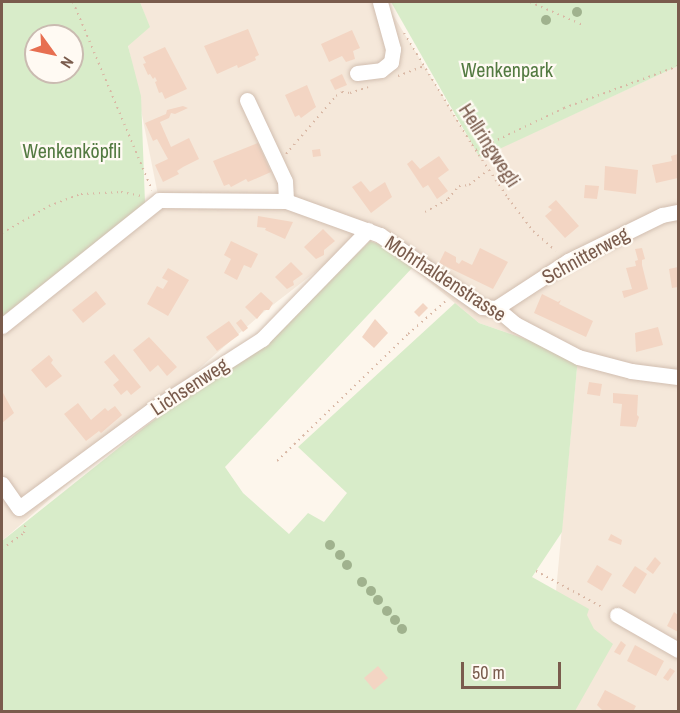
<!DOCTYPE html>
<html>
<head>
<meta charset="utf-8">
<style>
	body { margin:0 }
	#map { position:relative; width:680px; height:713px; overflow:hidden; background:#fdf6ec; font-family:"Archivo Narrow",sans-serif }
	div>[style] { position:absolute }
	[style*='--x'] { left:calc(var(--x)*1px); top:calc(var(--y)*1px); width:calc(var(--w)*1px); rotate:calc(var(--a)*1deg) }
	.residential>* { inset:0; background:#f5e8da }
	.green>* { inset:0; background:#d8ecc9 }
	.building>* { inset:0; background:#f3d5c3 }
	.path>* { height:2px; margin-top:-1px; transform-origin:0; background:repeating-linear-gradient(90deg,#d9b8a5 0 1.5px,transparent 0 6px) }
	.roads { filter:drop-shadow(0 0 2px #d1beb0) drop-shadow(0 0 2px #d1beb0) }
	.minor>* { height:15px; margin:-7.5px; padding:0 7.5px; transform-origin:7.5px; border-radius:7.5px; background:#fff }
	.trees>* { width:10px; height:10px; margin:-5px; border-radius:50%; background:#a0b28e }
	span { translate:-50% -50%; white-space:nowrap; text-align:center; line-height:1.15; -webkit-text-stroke:4.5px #fffaf3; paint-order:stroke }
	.park-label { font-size:20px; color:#537a41 }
	.street-label { font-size:20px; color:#7a5c4d }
	.frame { position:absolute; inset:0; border:3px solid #7a5c4d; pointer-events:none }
	.north { position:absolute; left:24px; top:24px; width:60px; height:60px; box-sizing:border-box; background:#fffaf3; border:2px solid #cabbb1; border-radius:50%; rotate:123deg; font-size:16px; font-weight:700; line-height:24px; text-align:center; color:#7a5c4d }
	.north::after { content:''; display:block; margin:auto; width:21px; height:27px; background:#e76f51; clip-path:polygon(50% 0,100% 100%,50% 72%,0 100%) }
	.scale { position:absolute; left:461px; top:662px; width:100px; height:27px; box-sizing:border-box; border:3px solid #7a5c4d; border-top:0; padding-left:8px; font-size:18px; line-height:21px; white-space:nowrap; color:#7a5c4d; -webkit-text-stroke:4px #fffaf3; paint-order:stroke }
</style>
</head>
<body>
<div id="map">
	<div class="residential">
		<div style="clip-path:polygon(140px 2px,385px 2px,480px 157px,678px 66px,678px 711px,551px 712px,545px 708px,578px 357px,479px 323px,368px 231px,265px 311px,2px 541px,2px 326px,159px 200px,128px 45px,149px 27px)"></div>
	</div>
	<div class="green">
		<div style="clip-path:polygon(evenodd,2px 2px,140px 2px,150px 27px,128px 46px,141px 96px,145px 203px,2px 317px,2px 2px,36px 36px,72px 36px,72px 72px,36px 72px,36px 36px)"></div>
		<div style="clip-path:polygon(391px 2px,678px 2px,678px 66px,480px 158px)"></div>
		<div style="clip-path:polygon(370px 241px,379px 244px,413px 267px,225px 467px,243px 493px,289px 534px,308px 513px,324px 522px,347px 493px,298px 447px,455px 303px,479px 323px,578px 357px,562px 532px,532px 577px,589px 609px,587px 615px,594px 629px,613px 644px,575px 711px,2px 711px,2px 541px,146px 426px,282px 328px)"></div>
	</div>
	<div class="building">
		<div style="clip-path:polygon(248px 29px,259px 55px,255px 57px,256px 60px,238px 68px,237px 65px,217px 74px,204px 46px)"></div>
		<div style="clip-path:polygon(352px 30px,360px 48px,353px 51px,355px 59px,346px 62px,342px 56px,329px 62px,321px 44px)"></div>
		<div style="clip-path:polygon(165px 47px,187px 89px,165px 99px,162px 92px,159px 93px,155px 82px,157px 81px,155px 77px,153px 79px,150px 74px,148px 75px,143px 64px,146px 63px,143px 57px)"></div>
		<div style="clip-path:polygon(342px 74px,347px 85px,335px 90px,330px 80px)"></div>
		<div style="clip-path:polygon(307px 85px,316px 107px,301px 118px,299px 115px,295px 117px,285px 95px)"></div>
		<div style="clip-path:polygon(183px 106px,188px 108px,175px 114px,171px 113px,169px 118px,160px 122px,171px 147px,189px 138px,199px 159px,183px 167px,177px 171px,179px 174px,163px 182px,155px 165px,168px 159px,157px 139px,153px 141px,145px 123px,166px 114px,167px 110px)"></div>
		<div style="clip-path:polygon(258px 143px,271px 172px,248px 182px,246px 179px,231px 187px,229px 184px,224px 186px,213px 161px)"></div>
		<div style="clip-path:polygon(320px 149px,321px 156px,313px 157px,312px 150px)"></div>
		<div style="clip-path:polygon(678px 154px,678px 178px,656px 183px,652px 165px,672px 161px,671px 156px)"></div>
		<div style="clip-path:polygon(439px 156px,449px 170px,438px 178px,448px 191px,437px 199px,428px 185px,423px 188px,407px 164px,412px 160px,420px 169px)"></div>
		<div style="clip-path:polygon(605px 166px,638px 170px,636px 194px,604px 190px)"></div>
		<div style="clip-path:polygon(361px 181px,370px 192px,385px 182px,392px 197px,371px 213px,352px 187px)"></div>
		<div style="clip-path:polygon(585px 185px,599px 186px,597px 199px,584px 198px)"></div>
		<div style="clip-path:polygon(556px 200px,579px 226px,565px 238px,545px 216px,552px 210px,548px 207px)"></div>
		<div style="clip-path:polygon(258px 216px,293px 222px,285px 239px,265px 230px,266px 228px,257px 227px)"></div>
		<div style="clip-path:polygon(323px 229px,335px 241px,324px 250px,324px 255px,316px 259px,304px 247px)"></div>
		<div style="clip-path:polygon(231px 241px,258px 254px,251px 268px,244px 265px,237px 280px,224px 273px,231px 259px,224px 255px)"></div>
		<div style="clip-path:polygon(480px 248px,508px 262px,493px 289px,439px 263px,445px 251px,456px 257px,456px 262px,459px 264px,462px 260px,472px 265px)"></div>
		<div style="clip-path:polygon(642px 248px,645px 259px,642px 260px,642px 265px,648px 289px,624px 298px,622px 291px,632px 289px,626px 268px,636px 266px,635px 261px,638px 260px,635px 249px)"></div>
		<div style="clip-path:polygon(291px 262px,303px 274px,293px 281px,294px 285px,287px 289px,275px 277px)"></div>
		<div style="clip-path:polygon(678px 267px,678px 287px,672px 288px,669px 269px)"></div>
		<div style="clip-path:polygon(168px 268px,189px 280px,168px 316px,147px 304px,157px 286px,163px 289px,168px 281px,162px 278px)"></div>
		<div style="clip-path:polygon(96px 291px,106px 304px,83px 323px,72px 310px)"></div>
		<div style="clip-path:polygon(261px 292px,273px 303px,269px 310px,264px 310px,257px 319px,245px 307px)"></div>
		<div style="clip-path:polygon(542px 294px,558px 302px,561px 300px,559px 304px,593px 321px,586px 337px,534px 313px)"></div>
		<div style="clip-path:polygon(423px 303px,428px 308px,419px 317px,414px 312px)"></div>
		<div style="clip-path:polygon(241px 319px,248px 328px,243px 332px,236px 323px)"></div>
		<div style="clip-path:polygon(375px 319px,388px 333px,374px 348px,362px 337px)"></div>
		<div style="clip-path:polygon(229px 321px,239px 335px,217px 351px,206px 337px)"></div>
		<div style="clip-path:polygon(658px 327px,663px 345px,636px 352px,635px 333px)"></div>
		<div style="clip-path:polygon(149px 337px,177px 367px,167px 376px,158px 365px,150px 372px,133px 350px)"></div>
		<div style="clip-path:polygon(114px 354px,141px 387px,131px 395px,127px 390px,121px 395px,113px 385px,119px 380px,104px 362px)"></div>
		<div style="clip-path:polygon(49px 355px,53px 360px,51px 363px,62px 376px,46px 388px,31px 370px)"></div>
		<div style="clip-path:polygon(589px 382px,602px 384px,600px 396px,587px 394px)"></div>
		<div style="clip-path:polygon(3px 393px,14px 413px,2px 423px,2px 395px)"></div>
		<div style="clip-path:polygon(613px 393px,638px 395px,637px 415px,639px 417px,636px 427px,620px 426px,622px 404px,613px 403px)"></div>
		<div style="clip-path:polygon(78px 403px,91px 420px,105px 408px,108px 411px,115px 406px,122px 415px,101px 433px,99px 431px,86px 441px,64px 414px)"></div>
		<div style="clip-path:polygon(611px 534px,622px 540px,621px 545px,608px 540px)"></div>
		<div style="clip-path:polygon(655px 557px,661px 563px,653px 574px,646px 569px)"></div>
		<div style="clip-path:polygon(597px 565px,612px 574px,602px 591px,587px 582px)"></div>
		<div style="clip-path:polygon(635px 566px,647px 574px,635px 594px,622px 586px)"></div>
		<div style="clip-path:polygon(674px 612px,678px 615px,678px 632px,667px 626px)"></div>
		<div style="clip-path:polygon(621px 641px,626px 645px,620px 655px,614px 652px)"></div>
		<div style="clip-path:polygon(635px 645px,664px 661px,656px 676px,627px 661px)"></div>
		<div style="clip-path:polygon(378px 666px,388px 678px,374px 690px,364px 678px)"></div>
		<div style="clip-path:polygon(670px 668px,675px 671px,668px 681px,663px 678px)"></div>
		<div style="clip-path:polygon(605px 690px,636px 706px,633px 712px,604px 712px,597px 705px)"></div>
	</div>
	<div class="path">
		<div style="--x:73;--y:2;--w:204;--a:67.2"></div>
		<div style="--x:530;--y:2;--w:58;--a:23.5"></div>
		<div style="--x:404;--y:33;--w:131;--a:58.7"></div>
		<div style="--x:472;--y:145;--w:64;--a:55.8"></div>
		<div style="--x:508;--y:198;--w:41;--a:52.9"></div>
		<div style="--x:533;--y:231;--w:30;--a:41"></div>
		<div style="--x:398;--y:76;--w:28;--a:-21"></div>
		<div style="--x:472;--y:145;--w:9;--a:-18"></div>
		<div style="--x:481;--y:142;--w:4;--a:27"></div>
		<div style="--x:476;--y:150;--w:98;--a:-25.5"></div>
		<div style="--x:564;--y:108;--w:121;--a:-20.2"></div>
		<div style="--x:286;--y:154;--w:77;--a:-49.2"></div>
		<div style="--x:336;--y:96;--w:7;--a:-34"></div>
		<div style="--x:342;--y:92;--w:8;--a:7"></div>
		<div style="--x:350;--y:93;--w:19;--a:-18"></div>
		<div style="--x:425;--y:212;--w:26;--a:-29"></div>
		<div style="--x:448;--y:199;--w:17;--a:-50"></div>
		<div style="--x:459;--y:186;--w:10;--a:-6"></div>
		<div style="--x:469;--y:185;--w:24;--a:-38"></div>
		<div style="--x:2;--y:233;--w:54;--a:-29.9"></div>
		<div style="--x:49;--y:206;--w:34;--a:-21"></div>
		<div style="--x:81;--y:194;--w:40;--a:-2.9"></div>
		<div style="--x:121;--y:192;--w:20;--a:11"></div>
		<div style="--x:277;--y:461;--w:182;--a:-44.1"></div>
		<div style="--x:408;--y:334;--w:52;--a:-41.1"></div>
		<div style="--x:2;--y:549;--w:27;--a:-36"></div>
		<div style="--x:24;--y:533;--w:11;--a:-80"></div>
		<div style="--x:536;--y:571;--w:77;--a:28.6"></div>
	</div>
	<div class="roads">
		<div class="minor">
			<div style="--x:357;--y:73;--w:24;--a:-7"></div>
			<div style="--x:381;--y:70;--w:13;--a:-39"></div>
			<div style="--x:391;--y:62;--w:13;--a:-81"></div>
			<div style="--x:393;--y:49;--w:49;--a:-105.5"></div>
			<div style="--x:247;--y:100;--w:89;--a:64.9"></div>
			<div style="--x:285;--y:181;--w:20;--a:87"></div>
			<div style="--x:496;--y:308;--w:86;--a:-33.1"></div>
			<div style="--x:568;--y:261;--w:105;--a:-26.1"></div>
			<div style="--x:662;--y:215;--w:16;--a:-11"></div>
			<div style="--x:2;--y:326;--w:201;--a:-38.7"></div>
			<div style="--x:159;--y:200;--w:127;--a:0.5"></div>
			<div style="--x:286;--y:201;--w:100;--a:19.9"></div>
			<div style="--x:380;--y:235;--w:125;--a:35.2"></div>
			<div style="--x:482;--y:307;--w:14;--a:4"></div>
			<div style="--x:496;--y:308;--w:25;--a:40"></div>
			<div style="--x:515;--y:324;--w:71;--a:27.6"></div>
			<div style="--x:578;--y:357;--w:55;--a:14.8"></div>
			<div style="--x:631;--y:371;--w:47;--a:7.3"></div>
			<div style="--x:2;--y:484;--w:29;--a:55"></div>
			<div style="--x:19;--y:508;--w:167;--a:-36.5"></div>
			<div style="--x:153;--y:409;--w:130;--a:-32.7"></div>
			<div style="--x:262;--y:339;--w:152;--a:-45.8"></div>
			<div style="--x:617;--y:615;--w:70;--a:29.8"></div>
		</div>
	</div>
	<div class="trees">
		<div style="left:577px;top:12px"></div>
		<div style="left:546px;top:20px"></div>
		<div style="left:330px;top:545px"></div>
		<div style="left:340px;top:555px"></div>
		<div style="left:347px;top:565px"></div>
		<div style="left:362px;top:582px"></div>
		<div style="left:371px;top:591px"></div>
		<div style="left:378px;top:600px"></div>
		<div style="left:387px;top:611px"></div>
		<div style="left:395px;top:620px"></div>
		<div style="left:402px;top:629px"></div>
	</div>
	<div class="park-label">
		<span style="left:507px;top:69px">Wenkenpark</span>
		<span style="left:72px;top:150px">Wenkenköpfli</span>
	</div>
	<div class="street-label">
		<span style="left:490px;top:145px;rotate:57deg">Hellringwegli</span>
		<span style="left:585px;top:255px;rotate:-29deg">Schnitterweg</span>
		<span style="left:446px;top:278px;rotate:33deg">Mohrhaldenstrasse</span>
		<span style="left:189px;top:386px;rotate:-33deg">Lichsenweg</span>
	</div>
	<div class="frame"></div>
	<div class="north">N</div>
	<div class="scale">50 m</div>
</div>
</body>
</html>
